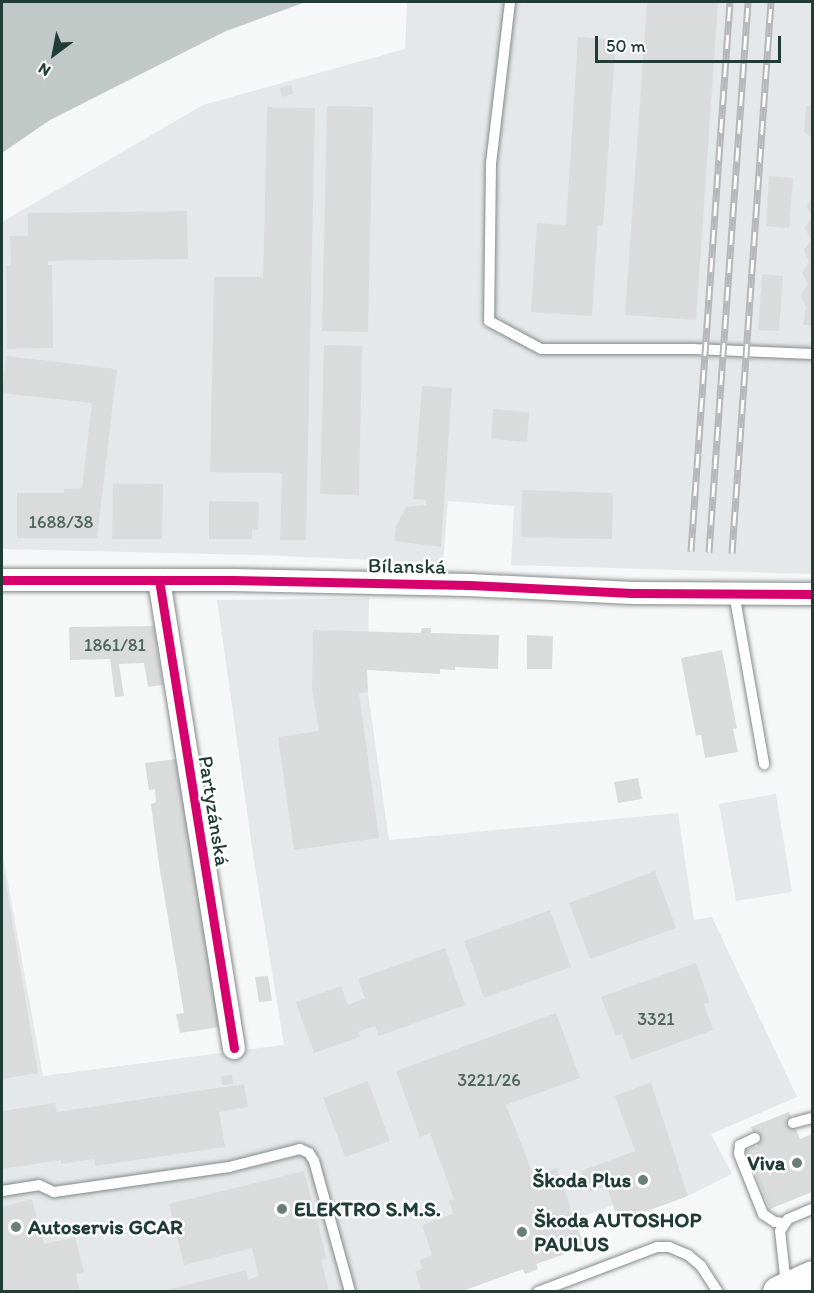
<!DOCTYPE html>
<html>
<head>
<meta charset="utf-8">
<style>
	body { margin:0 }
	#map { position:relative; width:814px; height:1293px; overflow:hidden; background:#f6f7f7; font-family:Itim,sans-serif }
	div>[style] { position:absolute }
	[style*='--x'] { left:calc(var(--x)*1px); top:calc(var(--y)*1px); width:calc(var(--w)*1px); rotate:calc(var(--a)*1deg) }
	.built>* { inset:0; background:#e5e8e8 }
	.green>* { inset:0; background:#e4e8e8 }
	.water>* { inset:0; background:#c1c9c6 }
	.building>* { inset:0; background:#dadcdc }
	.roads { filter:drop-shadow(0 0 2px #858b8a) drop-shadow(0 0 2px #858b8a) }
	.lane>* { height:10px; margin:-5px; padding:0 5px; transform-origin:5px; border-radius:5px; background:#fefefe }
	.street>* { height:22px; margin:-11px; padding:0 11px; transform-origin:11px; border-radius:11px; background:#fefefe }
	.primary>* { height:33px; margin:-16.5px; padding:0 16.5px; transform-origin:16.5px; border-radius:16.5px; background:#fefefe }
	.rail>* { height:7px; margin-top:-3.5px; transform-origin:0; background:repeating-linear-gradient(90deg,#fff 0 14px,#b5b8b7 0 28px); box-sizing:border-box; border-block:2px solid #b5b8b7 }
	.cycleway>* { height:9px; margin:-4.5px; padding:0 4.5px; transform-origin:4.5px; border-radius:4.5px; background:#d6006c }
	.dots>* { width:16px; height:16px; translate:-50% -50%; box-sizing:border-box; border:3px solid #fff; border-radius:50% }
	span { translate:-50% -50%; white-space:nowrap; text-align:center; line-height:1.15; -webkit-text-stroke:5px #fff; paint-order:stroke }
	.number-label { font-size:18px; color:#4e655e }
	.number-label span { -webkit-text-stroke-width:0 }
	.street-label { font-size:21px; color:#1f3d34 }
	.poi-label { font-size:21px; color:#1f3d34; font-weight:700 }
	.right { translate:-100% -50%; text-align:right }
	.left { translate:0 -50%; text-align:left }
	.frame { position:absolute; inset:0; border:3px solid #1f3d34; pointer-events:none }
	.north { position:absolute; left:24px; top:24px; width:60px; height:60px; -webkit-text-stroke:4px #fff; paint-order:stroke; rotate:212deg; font-size:16px; font-weight:700; line-height:24px; text-align:center; color:#1f3d34 }
	.north::after { content:''; display:block; margin:auto; width:21px; height:27px; background:#1f3d34; clip-path:polygon(50% 0,100% 100%,50% 72%,0 100%) }
	.scale { position:absolute; left:595px; top:36px; width:186px; height:27px; box-sizing:border-box; border:3px solid #1f3d34; border-top:0; padding-left:8px; font-size:18px; line-height:21px; white-space:nowrap; color:#1f3d34; -webkit-text-stroke:4px #fff; paint-order:stroke }
</style>
</head>
<body>
<div id="map">
	<div class="built">
		<div style="clip-path:polygon(407px 2px,812px 2px,812px 574px,511px 565px,514px 506px,448px 501px,443px 563px,259px 555px,2px 549px,2px 222px,203px 105px,405px 49px)"></div>
		<div style="clip-path:polygon(369px 598px,367px 686px,389px 840px,678px 813px,694px 920px,712px 917px,797px 1097px,711px 1134px,732px 1174px,688px 1196px,619px 1221px,613px 1205px,575px 1220px,585px 1247px,536px 1264px,538px 1269px,525px 1274px,523px 1269px,460px 1291px,2px 1291px,2px 850px,43px 1076px,284px 1045px,254px 861px,217px 600px)"></div>
	</div>
	<div class="green">
		<div style="clip-path:polygon(776px 794px,792px 892px,736px 901px,719px 804px)"></div>
	</div>
	<div class="water">
		<div style="clip-path:polygon(2px 2px,306px 2px,226px 31px,50px 120px,2px 153px)"></div>
	</div>
	<div class="building">
		<div style="clip-path:polygon(647px 2px,718px 2px,696px 320px,625px 315px)"></div>
		<div style="clip-path:polygon(578px 37px,616px 40px,603px 226px,598px 226px,592px 316px,531px 312px,537px 223px,566px 225px)"></div>
		<div style="clip-path:polygon(291px 85px,293px 94px,282px 97px,280px 88px)"></div>
		<div style="clip-path:polygon(327px 106px,373px 107px,368px 332px,322px 331px)"></div>
		<div style="clip-path:polygon(806px 106px,812px 106px,812px 138px,804px 131px)"></div>
		<div style="clip-path:polygon(267px 107px,315px 108px,306px 540px,280px 540px,282px 473px,210px 472px,214px 277px,261px 277px,263px 280px)"></div>
		<div style="clip-path:polygon(769px 176px,793px 178px,789px 228px,766px 226px)"></div>
		<div style="clip-path:polygon(812px 198px,812px 325px,803px 325px,806px 307px,801px 295px,808px 284px,802px 273px,809px 262px,804px 250px,811px 240px,805px 228px,812px 217px,807px 206px)"></div>
		<div style="clip-path:polygon(187px 211px,188px 259px,48px 261px,48px 265px,52px 265px,53px 348px,7px 349px,6px 266px,11px 266px,10px 236px,28px 236px,28px 213px)"></div>
		<div style="clip-path:polygon(762px 274px,783px 276px,779px 331px,758px 330px)"></div>
		<div style="clip-path:polygon(324px 345px,362px 346px,359px 495px,320px 494px)"></div>
		<div style="clip-path:polygon(6px 356px,117px 369px,97px 538px,17px 538px,17px 493px,64px 493px,64px 489px,82px 488px,92px 403px,2px 393px)"></div>
		<div style="clip-path:polygon(422px 386px,452px 388px,441px 547px,394px 541px,396px 526px,406px 507px,426px 505px,426px 500px,413px 499px)"></div>
		<div style="clip-path:polygon(493px 409px,529px 412px,527px 442px,491px 439px)"></div>
		<div style="clip-path:polygon(113px 483px,163px 484px,162px 539px,112px 539px)"></div>
		<div style="clip-path:polygon(522px 490px,613px 493px,612px 539px,521px 537px)"></div>
		<div style="clip-path:polygon(209px 501px,259px 502px,258px 530px,252px 529px,252px 539px,209px 539px)"></div>
		<div style="clip-path:polygon(154px 626px,163px 685px,148px 687px,144px 663px,119px 664px,124px 696px,115px 697px,110px 659px,70px 660px,69px 627px)"></div>
		<div style="clip-path:polygon(422px 628px,431px 628px,431px 633px,499px 635px,498px 669px,455px 667px,455px 670px,440px 669px,440px 674px,367px 670px,368px 692px,359px 693px,379px 838px,294px 850px,278px 737px,319px 731px,312px 689px,313px 630px,421px 633px)"></div>
		<div style="clip-path:polygon(527px 635px,553px 636px,552px 669px,527px 669px)"></div>
		<div style="clip-path:polygon(722px 650px,737px 728px,733px 729px,738px 752px,705px 758px,701px 735px,696px 736px,681px 658px)"></div>
		<div style="clip-path:polygon(176px 759px,220px 1027px,180px 1033px,176px 1014px,184px 1013px,158px 858px,151px 804px,156px 802px,155px 789px,149px 790px,145px 763px)"></div>
		<div style="clip-path:polygon(638px 778px,642px 799px,618px 803px,614px 782px)"></div>
		<div style="clip-path:polygon(655px 871px,676px 928px,590px 959px,569px 903px)"></div>
		<div style="clip-path:polygon(2px 873px,4px 873px,38px 1073px,2px 1079px)"></div>
		<div style="clip-path:polygon(550px 910px,571px 967px,484px 998px,464px 941px)"></div>
		<div style="clip-path:polygon(445px 948px,465px 1005px,379px 1036px,375px 1026px,358px 1032px,360px 1037px,314px 1053px,296px 1002px,341px 986px,348px 1005px,365px 998px,358px 979px)"></div>
		<div style="clip-path:polygon(696px 963px,710px 1003px,704px 1004px,713px 1030px,631px 1060px,622px 1034px,616px 1036px,601px 997px)"></div>
		<div style="clip-path:polygon(268px 976px,272px 1001px,259px 1002px,255px 977px)"></div>
		<div style="clip-path:polygon(556px 1013px,580px 1078px,506px 1105px,534px 1176px,557px 1168px,571px 1209px,569px 1209px,585px 1247px,536px 1264px,538px 1269px,525px 1274px,523px 1269px,460px 1292px,422px 1292px,415px 1271px,423px 1269px,420px 1260px,432px 1255px,422px 1225px,453px 1214px,449px 1201px,454px 1199px,430px 1133px,420px 1137px,396px 1071px)"></div>
		<div style="clip-path:polygon(232px 1075px,233px 1084px,222px 1085px,221px 1076px)"></div>
		<div style="clip-path:polygon(368px 1081px,390px 1141px,345px 1157px,323px 1098px)"></div>
		<div style="clip-path:polygon(651px 1082px,688px 1196px,619px 1221px,606px 1186px,589px 1192px,581px 1171px,635px 1151px,615px 1096px)"></div>
		<div style="clip-path:polygon(244px 1084px,248px 1107px,219px 1112px,225px 1147px,95px 1166px,94px 1159px,61px 1164px,61px 1160px,2px 1169px,2px 1111px,55px 1103px,57px 1112px)"></div>
		<div style="clip-path:polygon(789px 1112px,800px 1139px,812px 1134px,812px 1192px,770px 1209px,746px 1150px,758px 1146px,751px 1127px)"></div>
		<div style="clip-path:polygon(304px 1171px,327px 1259px,321px 1260px,329px 1292px,159px 1292px,246px 1270px,248px 1280px,259px 1276px,252px 1248px,184px 1265px,169px 1204px)"></div>
		<div style="clip-path:polygon(32px 1199px,44px 1244px,75px 1237px,84px 1272px,76px 1274px,80px 1292px,2px 1292px,2px 1207px)"></div>
	</div>
	<div class="roads">
		<div class="lane">
			<div style="--x:510;--y:2;--w:162;--a:96.7"></div>
			<div style="--x:491;--y:163;--w:158;--a:90.7"></div>
			<div style="--x:489;--y:321;--w:59;--a:28.3"></div>
			<div style="--x:541;--y:349;--w:152;--a:0"></div>
			<div style="--x:693;--y:349;--w:119;--a:2.4"></div>
			<div style="--x:734;--y:593;--w:174;--a:80"></div>
			<div style="--x:793;--y:1123;--w:20;--a:-15"></div>
			<div style="--x:755;--y:1138;--w:17;--a:155"></div>
			<div style="--x:740;--y:1145;--w:9;--a:96"></div>
			<div style="--x:739;--y:1154;--w:65;--a:68.2"></div>
			<div style="--x:763;--y:1214;--w:14;--a:34"></div>
			<div style="--x:775;--y:1222;--w:8;--a:7"></div>
			<div style="--x:2;--y:1191;--w:37;--a:-9"></div>
			<div style="--x:39;--y:1185;--w:17;--a:25"></div>
			<div style="--x:54;--y:1192;--w:177;--a:-8.1"></div>
			<div style="--x:229;--y:1167;--w:73;--a:-14.2"></div>
			<div style="--x:300;--y:1149;--w:10;--a:24"></div>
			<div style="--x:309;--y:1153;--w:9;--a:58"></div>
			<div style="--x:314;--y:1161;--w:136;--a:74.6"></div>
			<div style="--x:786;--y:1285;--w:54;--a:-96.3"></div>
			<div style="--x:780;--y:1231;--w:14;--a:-56"></div>
			<div style="--x:788;--y:1219;--w:26;--a:-23"></div>
			<div style="--x:538;--y:1292;--w:127;--a:-20.7"></div>
			<div style="--x:657;--y:1247;--w:12;--a:0"></div>
			<div style="--x:669;--y:1247;--w:21;--a:23"></div>
			<div style="--x:688;--y:1255;--w:17;--a:40"></div>
			<div style="--x:701;--y:1266;--w:31;--a:57"></div>
		</div>
		<div class="street">
			<div style="--x:2;--y:580;--w:231;--a:0"></div>
			<div style="--x:233;--y:580;--w:236;--a:1.2"></div>
			<div style="--x:469;--y:585;--w:163;--a:2.8"></div>
			<div style="--x:632;--y:593;--w:180;--a:0.3"></div>
			<div style="--x:159;--y:580;--w:474;--a:80.9"></div>
		</div>
		<div class="primary">
			<div style="--x:779;--y:1292;--w:36;--a:-24"></div>
		</div>
	</div>
	<div class="rail">
		<div style="--x:691;--y:551;--w:550;--a:-85.94"></div>
		<div style="--x:709;--y:552;--w:551;--a:-85.94"></div>
		<div style="--x:732;--y:553;--w:552;--a:-85.95"></div>
	</div>
	<div class="cycleway">
		<div style="--x:2;--y:580;--w:231;--a:0"></div>
		<div style="--x:233;--y:580;--w:236;--a:1.2"></div>
		<div style="--x:469;--y:585;--w:163;--a:2.8"></div>
		<div style="--x:632;--y:593;--w:180;--a:0.3"></div>
		<div style="--x:159;--y:580;--w:474;--a:80.9"></div>
	</div>
	<div class="dots">
		<div style="left:797px;top:1163px;background:#6a7e78"></div>
		<div style="left:643px;top:1180px;background:#6a7e78"></div>
		<div style="left:282px;top:1209px;background:#6a7e78"></div>
		<div style="left:16px;top:1227px;background:#6a7e78"></div>
		<div style="left:522px;top:1232px;background:#6a7e78"></div>
	</div>
	<div class="number-label">
		<span style="left:61px;top:522px">1688/38</span>
		<span style="left:115px;top:645px">1861/81</span>
		<span style="left:656px;top:1019px">3321</span>
		<span style="left:489px;top:1080px">3221/26</span>
	</div>
	<div class="street-label">
		<span style="left:407px;top:566px;rotate:1deg">Bílanská</span>
		<span style="left:214px;top:811px;rotate:81deg">Partyzánská</span>
	</div>
	<div class="poi-label">
		<span class="right" style="left:785px;top:1163px">Viva</span>
		<span class="right" style="left:631px;top:1180px">Škoda Plus</span>
		<span class="left" style="left:294px;top:1209px">ELEKTRO S.M.S.</span>
		<span class="left" style="left:534px;top:1232px">Škoda AUTOSHOP<br>PAULUS</span>
		<span class="left" style="left:28px;top:1227px">Autoservis GCAR</span>
	</div>
	<div class="frame"></div>
	<div class="north">N</div>
	<div class="scale">50 m</div>
</div>
</body>
</html>
